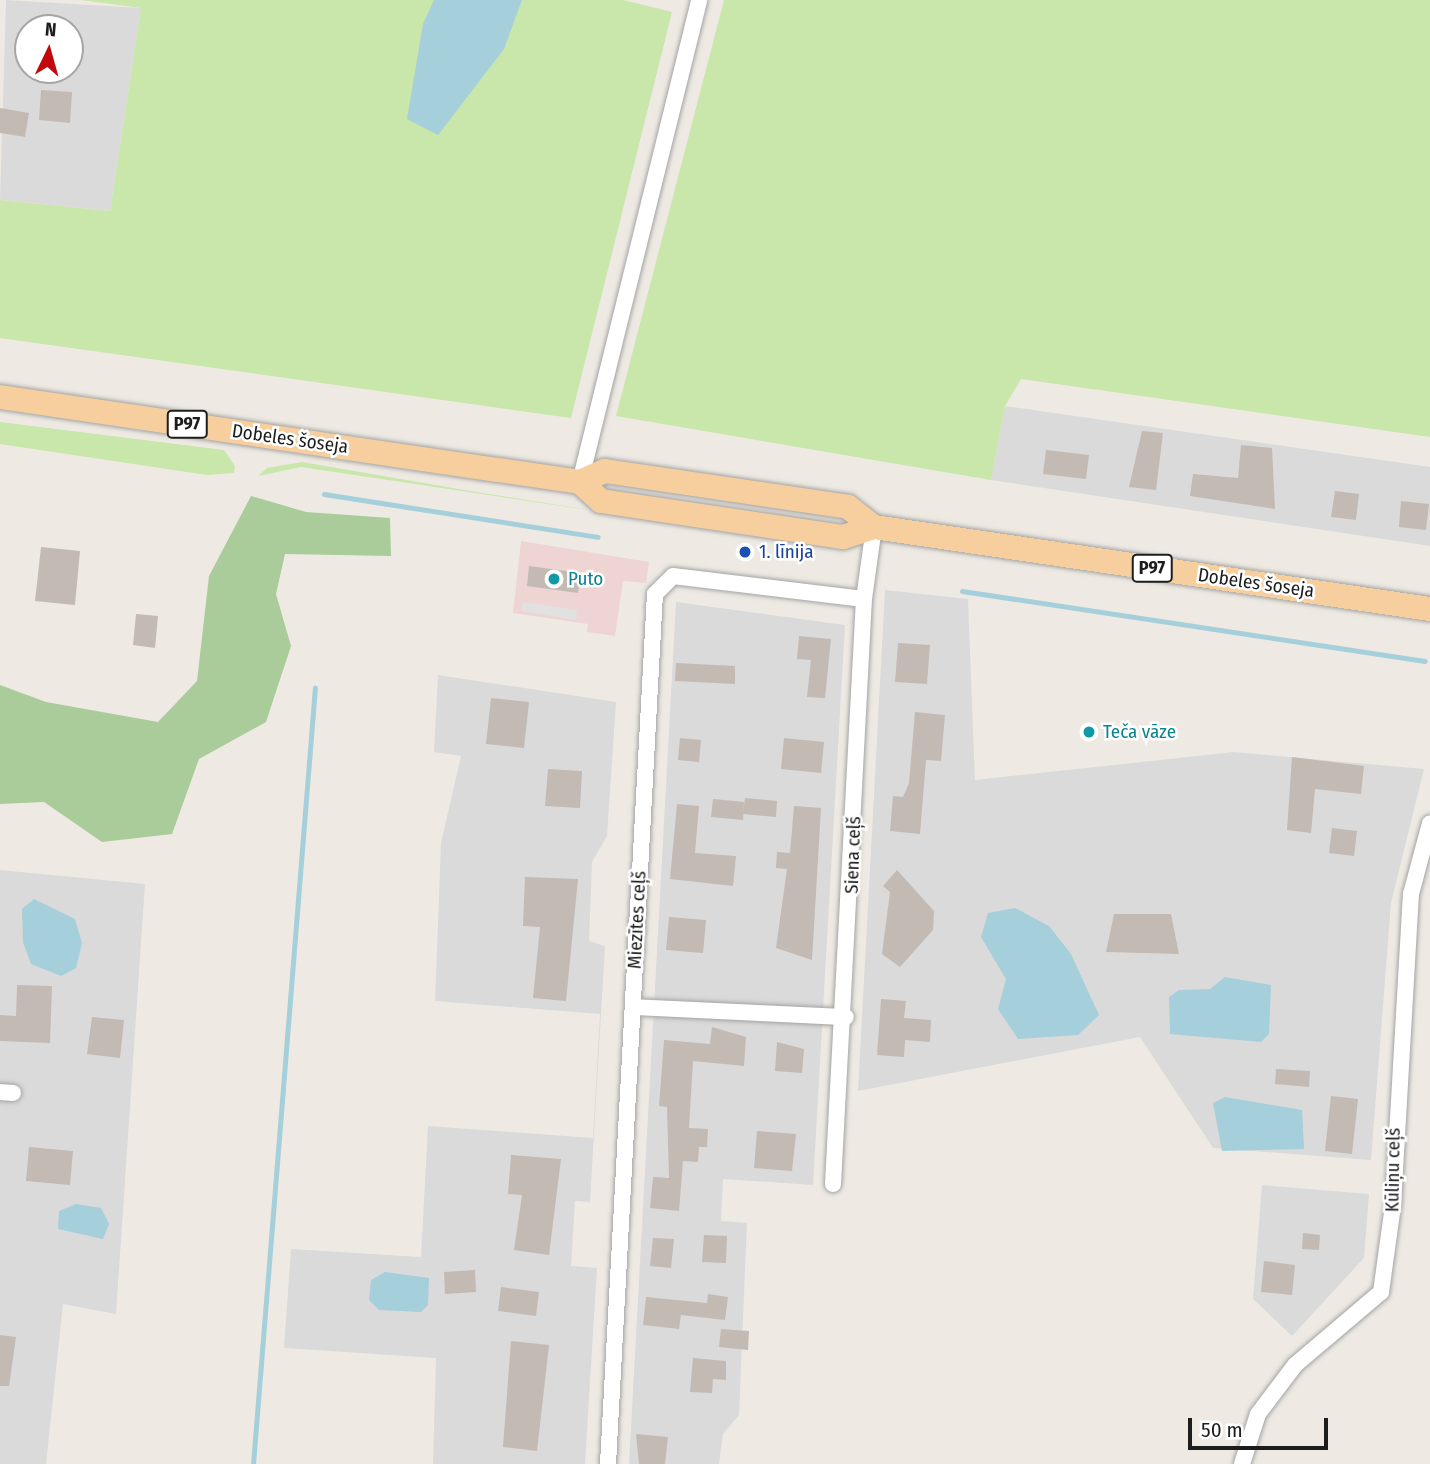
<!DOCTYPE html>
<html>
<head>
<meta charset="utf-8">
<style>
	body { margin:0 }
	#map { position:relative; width:1430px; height:1464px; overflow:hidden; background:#eeeae3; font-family:"Fira Sans Condensed",sans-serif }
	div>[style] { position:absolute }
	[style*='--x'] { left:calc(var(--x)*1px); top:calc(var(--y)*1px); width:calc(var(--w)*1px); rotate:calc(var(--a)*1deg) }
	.residential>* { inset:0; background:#dbdada }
	.commercial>* { inset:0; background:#eed4d3 }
	.grass>* { inset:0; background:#c9e6ab }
	.forest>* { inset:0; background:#aacb9a }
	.parking>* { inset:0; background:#e1e1e1 }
	.water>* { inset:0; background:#a5cfda }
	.stream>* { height:5px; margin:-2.5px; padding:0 2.5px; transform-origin:2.5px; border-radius:2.5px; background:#a5cfda }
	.building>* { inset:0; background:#c2bab3 }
	.roads { filter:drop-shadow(0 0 2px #a4a4a4) drop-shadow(0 0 2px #a4a4a4) }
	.minor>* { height:16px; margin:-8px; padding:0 8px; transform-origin:8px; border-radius:8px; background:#fff }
	.primary>* { height:24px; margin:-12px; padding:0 12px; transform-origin:12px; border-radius:12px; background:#f7cf9f }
	.dots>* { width:19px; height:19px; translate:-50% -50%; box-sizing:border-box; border:4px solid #fff; border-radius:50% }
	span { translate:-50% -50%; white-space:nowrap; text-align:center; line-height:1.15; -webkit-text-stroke:5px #fff; paint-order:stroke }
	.shield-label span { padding:2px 5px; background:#fff; border:2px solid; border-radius:5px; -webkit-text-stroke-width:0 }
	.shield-label { font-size:18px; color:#1d1d1d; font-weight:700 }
	.street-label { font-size:19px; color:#1d1d1d }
	.transit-label { font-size:19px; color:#164399 }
	.left { translate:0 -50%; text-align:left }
	.culture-label { font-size:19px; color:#0d838f }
	.north { position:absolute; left:14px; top:14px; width:70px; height:70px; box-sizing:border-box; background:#fff; border:2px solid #a5a5a5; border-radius:50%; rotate:5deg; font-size:19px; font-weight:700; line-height:28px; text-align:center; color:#1d1d1d }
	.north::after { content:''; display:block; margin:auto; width:24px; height:32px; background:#c1090d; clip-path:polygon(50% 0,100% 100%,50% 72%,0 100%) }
	.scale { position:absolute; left:1188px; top:1418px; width:140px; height:32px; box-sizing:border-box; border:4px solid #1d1d1d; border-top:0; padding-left:9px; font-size:21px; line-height:24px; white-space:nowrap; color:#1d1d1d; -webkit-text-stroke:5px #fff; paint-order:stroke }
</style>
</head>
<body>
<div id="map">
	<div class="residential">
		<div style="clip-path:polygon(evenodd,6px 0,141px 8px,110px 211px,0 200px,6px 0,28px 28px,70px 28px,70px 70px,28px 70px,28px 28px)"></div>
		<div style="clip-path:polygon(1005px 406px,1430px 467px,1430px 546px,991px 480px)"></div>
		<div style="clip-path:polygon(885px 590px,968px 599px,975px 780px,1234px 752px,1424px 769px,1391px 903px,1371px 1160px,1213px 1148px,1140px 1037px,858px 1091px)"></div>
		<div style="clip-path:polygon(676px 602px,845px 625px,813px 1185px,723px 1179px,721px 1221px,747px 1223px,739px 1415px,723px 1434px,719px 1464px,629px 1464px)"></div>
		<div style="clip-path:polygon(438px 675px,616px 702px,607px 836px,592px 862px,589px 941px,605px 946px,590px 1202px,575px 1201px,571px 1266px,597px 1268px,585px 1464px,433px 1464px,436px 1358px,284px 1348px,291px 1249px,421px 1257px,428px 1126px,593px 1138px,600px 1014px,435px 1001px,441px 843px,461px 756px,434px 752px)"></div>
		<div style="clip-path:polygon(0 870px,145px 884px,116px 1314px,63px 1304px,46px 1464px,0 1464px)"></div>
		<div style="clip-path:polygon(1262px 1185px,1369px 1194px,1364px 1258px,1292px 1336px,1253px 1299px)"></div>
	</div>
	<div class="commercial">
		<div style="clip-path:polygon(521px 541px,649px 562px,646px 583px,623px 581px,615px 636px,587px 632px,588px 624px,513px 613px)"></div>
	</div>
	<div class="grass">
		<div style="clip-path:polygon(81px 0,623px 0,672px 12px,571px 418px,0 338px,0 200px,110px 211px,141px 8px)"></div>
		<div style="clip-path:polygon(724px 0,1430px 0,1430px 437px,1021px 379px,1005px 406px,991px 480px,616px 416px)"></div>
		<div style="clip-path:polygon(0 422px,224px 450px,235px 466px,234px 473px,207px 475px,0 444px)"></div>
		<div style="clip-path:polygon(302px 462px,476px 492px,622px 515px,301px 467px,258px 476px,267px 468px)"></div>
	</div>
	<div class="forest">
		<div style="clip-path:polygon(251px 496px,306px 512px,390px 518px,391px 556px,285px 554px,276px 594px,291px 646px,266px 722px,199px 759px,172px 834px,102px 842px,44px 802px,0 804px,0 685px,46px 702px,158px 722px,197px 681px,209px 576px)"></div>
	</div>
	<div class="parking">
		<div style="clip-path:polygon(523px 602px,577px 610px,576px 620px,521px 611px)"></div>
	</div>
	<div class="water">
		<div style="clip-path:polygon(434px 0,522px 0,504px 49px,438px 135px,407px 119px,423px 24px)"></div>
		<div style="clip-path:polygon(34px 899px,75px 919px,82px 943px,76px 968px,61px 976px,31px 964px,23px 942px,22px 909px)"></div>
		<div style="clip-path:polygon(1015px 908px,1049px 926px,1071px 954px,1099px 1015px,1078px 1035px,1018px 1039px,998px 1009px,1006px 979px,981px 937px,988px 913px)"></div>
		<div style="clip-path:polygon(1225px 977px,1271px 985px,1269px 1034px,1261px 1042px,1170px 1034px,1169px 997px,1179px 990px,1210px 989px)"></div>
		<div style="clip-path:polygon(1225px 1097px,1302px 1110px,1304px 1149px,1222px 1151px,1213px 1103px)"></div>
		<div style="clip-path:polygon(76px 1204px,101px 1208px,109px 1224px,103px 1239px,58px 1229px,59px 1211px)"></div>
		<div style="clip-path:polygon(385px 1272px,429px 1278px,428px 1305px,421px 1312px,379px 1310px,369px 1300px,371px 1280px)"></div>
	</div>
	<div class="stream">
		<div style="--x:324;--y:494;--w:277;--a:8.9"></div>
		<div style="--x:962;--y:591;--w:468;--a:8.6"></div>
		<div style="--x:253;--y:1464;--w:779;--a:-85.44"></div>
	</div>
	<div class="building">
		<div style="clip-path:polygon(41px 90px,72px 92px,70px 123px,39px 120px)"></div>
		<div style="clip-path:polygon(0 108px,29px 113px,25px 137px,0 133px)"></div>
		<div style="clip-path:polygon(1142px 431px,1163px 433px,1156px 490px,1129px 487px)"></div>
		<div style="clip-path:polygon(1241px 445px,1272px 448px,1275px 509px,1190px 496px,1193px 474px,1238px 478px)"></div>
		<div style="clip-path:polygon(1046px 450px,1089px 455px,1086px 479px,1043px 474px)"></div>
		<div style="clip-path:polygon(1335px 491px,1359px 494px,1356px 520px,1331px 517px)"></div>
		<div style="clip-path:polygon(1401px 501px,1429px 504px,1426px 530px,1399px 527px)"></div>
		<div style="clip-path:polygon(41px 547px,80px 551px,75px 605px,35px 601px)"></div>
		<div style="clip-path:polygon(529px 566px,581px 573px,578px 593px,527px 586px)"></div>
		<div style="clip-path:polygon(136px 614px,158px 616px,155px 648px,133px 645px)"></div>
		<div style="clip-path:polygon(799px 636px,831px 639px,825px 698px,807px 697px,811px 660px,797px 659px)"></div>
		<div style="clip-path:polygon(898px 643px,930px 645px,927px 684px,895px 682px)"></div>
		<div style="clip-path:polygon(676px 663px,735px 666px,735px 684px,675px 681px)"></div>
		<div style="clip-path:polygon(491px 698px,529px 702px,524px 748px,486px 744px)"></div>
		<div style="clip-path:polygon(915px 712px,945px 715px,941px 761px,926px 760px,920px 834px,890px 831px,893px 796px,903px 797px,909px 783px)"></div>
		<div style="clip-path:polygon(680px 738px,701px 740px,699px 762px,678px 760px)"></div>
		<div style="clip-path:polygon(784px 738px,824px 742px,821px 773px,781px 769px)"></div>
		<div style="clip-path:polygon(1292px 757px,1364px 766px,1361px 794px,1315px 789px,1311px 833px,1287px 830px)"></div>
		<div style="clip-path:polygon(548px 769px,582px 771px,580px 808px,545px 806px)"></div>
		<div style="clip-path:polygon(745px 798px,777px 801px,776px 817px,743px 814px)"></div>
		<div style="clip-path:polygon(713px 799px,744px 802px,743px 820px,711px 817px)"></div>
		<div style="clip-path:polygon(677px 804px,699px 806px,695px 853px,736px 856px,733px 886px,670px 879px)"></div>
		<div style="clip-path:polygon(794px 806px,821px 808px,812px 960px,776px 948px,787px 869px,776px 868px,777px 852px,790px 853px)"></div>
		<div style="clip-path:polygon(1332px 828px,1357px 831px,1354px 856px,1329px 853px)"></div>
		<div style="clip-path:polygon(897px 870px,934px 911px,933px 930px,900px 967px,882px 954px,890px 892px,883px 886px)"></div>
		<div style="clip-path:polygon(525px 877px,578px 879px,566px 1001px,533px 998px,540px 927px,523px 926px)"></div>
		<div style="clip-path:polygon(1114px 914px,1171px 914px,1179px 954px,1106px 952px)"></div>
		<div style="clip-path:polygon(669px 917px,706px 920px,703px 953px,666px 950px)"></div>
		<div style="clip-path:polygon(17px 985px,52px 986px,50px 1043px,0 1041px,0 1015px,16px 1016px)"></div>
		<div style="clip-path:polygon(881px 999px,906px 1001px,904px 1018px,931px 1020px,930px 1042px,905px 1040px,904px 1057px,877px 1055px)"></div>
		<div style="clip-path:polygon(92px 1017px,124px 1020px,120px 1058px,87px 1054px)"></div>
		<div style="clip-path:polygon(712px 1027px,746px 1037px,744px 1066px,693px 1061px,689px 1128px,708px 1129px,707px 1147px,699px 1147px,698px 1162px,683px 1161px,679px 1211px,650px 1208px,653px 1177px,669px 1178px,667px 1107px,659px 1106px,664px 1040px,710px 1044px)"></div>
		<div style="clip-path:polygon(777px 1042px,804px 1049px,802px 1073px,775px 1071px)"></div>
		<div style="clip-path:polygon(1276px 1069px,1310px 1071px,1309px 1087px,1275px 1084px)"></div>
		<div style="clip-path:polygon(1331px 1096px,1358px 1099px,1352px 1154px,1325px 1151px)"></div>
		<div style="clip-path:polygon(757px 1131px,796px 1134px,792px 1171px,754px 1168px)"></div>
		<div style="clip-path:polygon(29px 1147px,73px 1151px,70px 1185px,26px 1181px)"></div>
		<div style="clip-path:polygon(511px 1155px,561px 1159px,549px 1255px,514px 1250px,522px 1195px,508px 1194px)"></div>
		<div style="clip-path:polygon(1303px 1233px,1320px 1235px,1319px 1250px,1302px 1249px)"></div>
		<div style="clip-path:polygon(704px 1235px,727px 1236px,726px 1263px,702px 1262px)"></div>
		<div style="clip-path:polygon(653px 1238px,674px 1239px,671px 1268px,650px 1266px)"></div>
		<div style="clip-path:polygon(1264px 1261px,1295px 1265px,1292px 1295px,1261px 1292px)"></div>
		<div style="clip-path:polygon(475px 1270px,476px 1292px,445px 1294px,444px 1272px)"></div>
		<div style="clip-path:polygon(501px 1287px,539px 1292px,536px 1316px,498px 1311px)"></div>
		<div style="clip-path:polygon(708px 1294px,728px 1297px,725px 1320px,681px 1315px,679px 1329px,643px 1325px,646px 1297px,707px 1303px)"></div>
		<div style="clip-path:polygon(721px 1329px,749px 1331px,748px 1350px,719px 1347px)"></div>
		<div style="clip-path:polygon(0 1335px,16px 1337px,9px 1386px,0 1386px)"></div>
		<div style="clip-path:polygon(511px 1341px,549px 1345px,537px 1451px,503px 1447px)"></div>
		<div style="clip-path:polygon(693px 1358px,726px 1361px,726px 1380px,713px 1379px,712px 1393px,690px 1392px)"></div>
		<div style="clip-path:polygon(636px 1434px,668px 1437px,665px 1464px,639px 1464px)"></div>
	</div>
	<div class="roads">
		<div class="minor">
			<div style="--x:580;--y:482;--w:496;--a:-76.1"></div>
			<div style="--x:633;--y:1007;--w:213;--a:2.7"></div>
			<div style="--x:0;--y:1092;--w:13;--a:4"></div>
			<div style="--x:833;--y:1184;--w:586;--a:-86.97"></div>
			<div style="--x:864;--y:599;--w:73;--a:-82.1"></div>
			<div style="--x:608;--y:1464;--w:871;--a:-86.91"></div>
			<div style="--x:655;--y:594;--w:25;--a:-45"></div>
			<div style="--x:673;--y:576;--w:192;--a:6.9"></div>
			<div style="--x:1242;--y:1464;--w:52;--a:-72.3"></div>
			<div style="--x:1258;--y:1414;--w:61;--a:-52.9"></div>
			<div style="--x:1295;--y:1365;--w:113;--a:-40.3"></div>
			<div style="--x:1381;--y:1292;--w:88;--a:-82.1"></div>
			<div style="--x:1393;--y:1205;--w:312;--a:-86.7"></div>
			<div style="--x:1411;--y:894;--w:73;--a:-75"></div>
		</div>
		<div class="primary">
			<div style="--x:0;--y:397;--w:586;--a:8.34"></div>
			<div style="--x:580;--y:482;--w:27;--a:-24"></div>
			<div style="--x:605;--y:471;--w:246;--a:8.4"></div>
			<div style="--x:848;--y:507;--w:33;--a:38"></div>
			<div style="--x:580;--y:482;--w:28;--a:42"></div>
			<div style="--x:601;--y:501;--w:245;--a:8.5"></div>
			<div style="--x:843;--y:537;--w:33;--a:-18"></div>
			<div style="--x:874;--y:527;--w:562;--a:8.39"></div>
		</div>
	</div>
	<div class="dots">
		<div style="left:745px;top:552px;background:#1a4fb4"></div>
		<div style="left:554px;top:579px;background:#0f9aa8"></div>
		<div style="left:1089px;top:732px;background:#0f9aa8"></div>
	</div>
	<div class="shield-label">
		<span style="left:187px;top:424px">P97</span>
		<span style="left:1152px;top:568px">P97</span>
	</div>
	<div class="street-label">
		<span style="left:290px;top:439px;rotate:8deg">Dobeles šoseja</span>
		<span style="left:1256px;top:583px;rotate:8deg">Dobeles šoseja</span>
		<span style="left:853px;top:855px;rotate:-88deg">Siena ceļš</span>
		<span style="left:637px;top:920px;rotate:-87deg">Miezītes ceļš</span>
		<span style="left:1393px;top:1170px;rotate:-89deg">Kūliņu ceļš</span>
	</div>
	<div class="transit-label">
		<span class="left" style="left:759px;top:552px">1. līnija</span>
	</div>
	<div class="culture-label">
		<span class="left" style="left:568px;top:579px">Puto</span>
		<span class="left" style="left:1103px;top:732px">Teča vāze</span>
	</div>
	<div class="north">N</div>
	<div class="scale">50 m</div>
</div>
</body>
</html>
